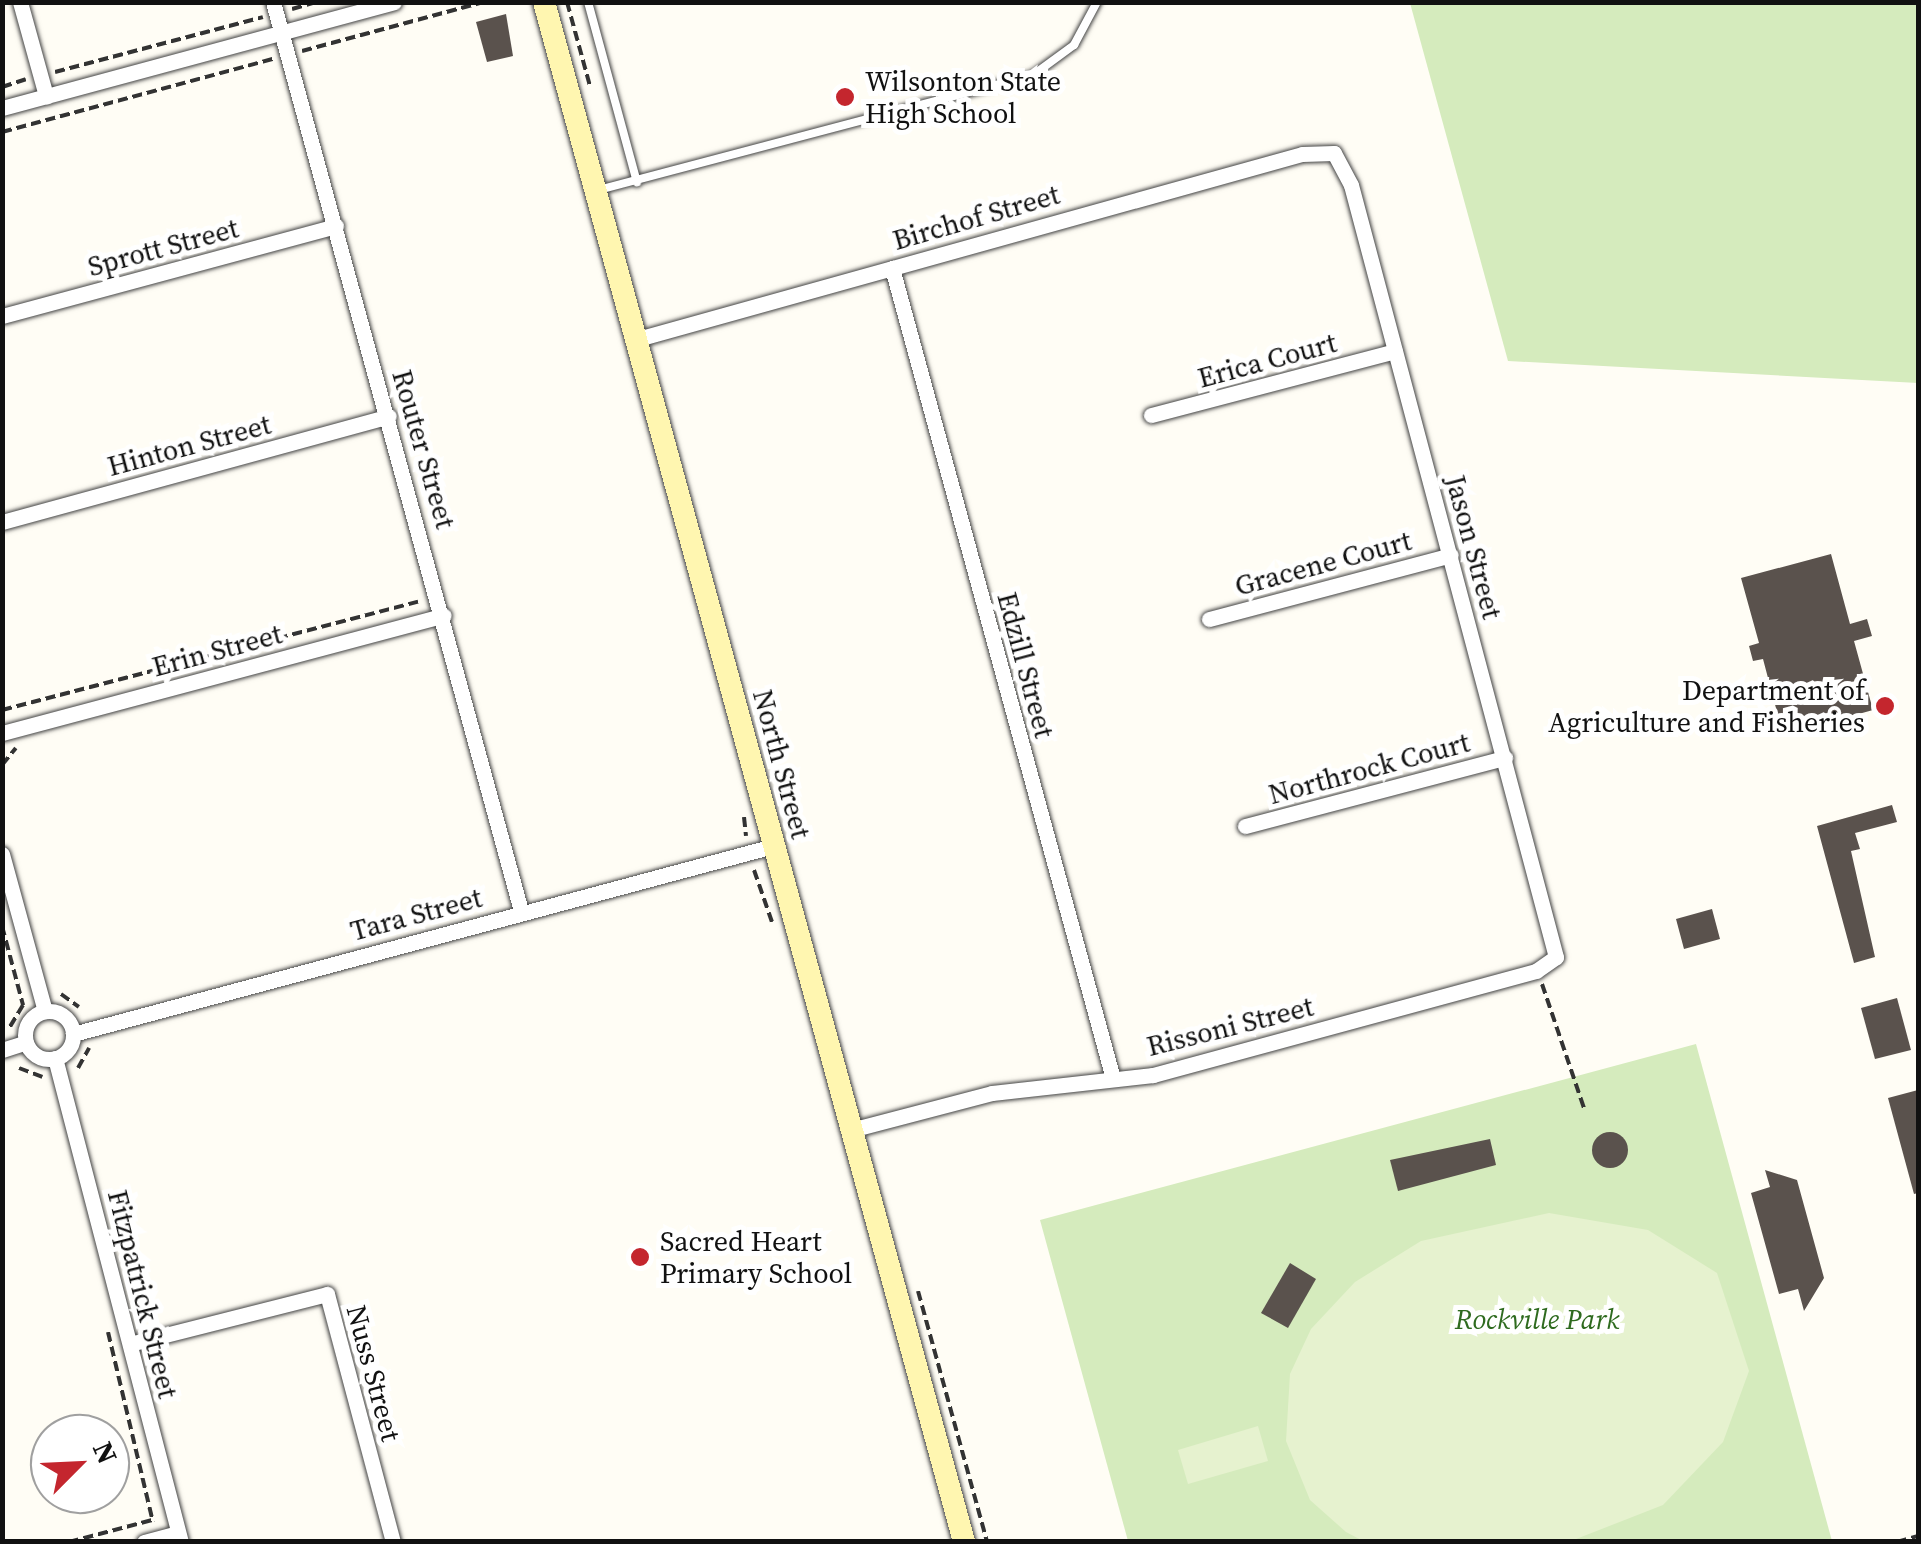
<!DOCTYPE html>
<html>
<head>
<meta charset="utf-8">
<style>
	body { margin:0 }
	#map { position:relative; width:1921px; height:1544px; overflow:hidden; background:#fffdf5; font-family:"Source Serif 4",serif }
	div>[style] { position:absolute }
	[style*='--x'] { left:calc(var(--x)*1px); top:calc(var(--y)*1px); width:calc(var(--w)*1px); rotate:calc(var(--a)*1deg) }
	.green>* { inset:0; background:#d5ebbd }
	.pitch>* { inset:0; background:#e6f2cf }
	.building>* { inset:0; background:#5a524d }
	.round { border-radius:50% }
	.path>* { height:4px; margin-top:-2px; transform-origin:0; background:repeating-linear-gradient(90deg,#333 0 10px,transparent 0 15px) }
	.roads { filter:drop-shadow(0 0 2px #444) drop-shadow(0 0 2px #444) }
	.lane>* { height:8px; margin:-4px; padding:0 4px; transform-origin:4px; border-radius:4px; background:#fff }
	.street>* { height:15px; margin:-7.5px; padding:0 7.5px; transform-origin:7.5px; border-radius:7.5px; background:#fff }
	.street>.ring { margin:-7.5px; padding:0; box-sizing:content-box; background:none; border:15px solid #fff; border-radius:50% }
	.secondary>* { height:22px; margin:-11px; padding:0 11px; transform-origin:11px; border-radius:11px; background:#fff6b0 }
	.dots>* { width:28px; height:28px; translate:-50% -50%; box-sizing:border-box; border:5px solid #fff; border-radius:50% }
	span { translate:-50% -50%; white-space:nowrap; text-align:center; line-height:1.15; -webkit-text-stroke:10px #fff; paint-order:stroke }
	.poi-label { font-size:28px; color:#111 }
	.left { translate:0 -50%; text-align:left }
	.right { translate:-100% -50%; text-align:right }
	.street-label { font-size:28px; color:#111 }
	.park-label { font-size:28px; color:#2f6b1f; font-style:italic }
	.frame { position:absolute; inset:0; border:5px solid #111; pointer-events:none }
	.north { position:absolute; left:30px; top:1414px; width:100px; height:100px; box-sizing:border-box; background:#fff; border:2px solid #a0a0a0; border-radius:50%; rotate:66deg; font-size:28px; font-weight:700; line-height:40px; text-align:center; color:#111 }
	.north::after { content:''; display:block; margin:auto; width:35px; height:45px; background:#c4262e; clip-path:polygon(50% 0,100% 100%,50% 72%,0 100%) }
</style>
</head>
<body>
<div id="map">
	<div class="green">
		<div style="clip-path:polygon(1410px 3px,1918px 3px,1918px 383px,1508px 361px)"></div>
		<div style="clip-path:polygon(1696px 1044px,1832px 1541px,1128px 1541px,1040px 1220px)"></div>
	</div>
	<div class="pitch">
		<div style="clip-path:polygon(1549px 1213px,1648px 1230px,1717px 1273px,1749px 1371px,1723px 1442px,1663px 1505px,1571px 1541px,1365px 1542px,1346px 1532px,1310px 1500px,1286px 1441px,1290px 1374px,1311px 1329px,1355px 1282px,1421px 1241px)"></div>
		<div style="clip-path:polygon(1258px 1426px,1268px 1461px,1188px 1484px,1178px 1450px)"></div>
	</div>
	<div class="building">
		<div style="clip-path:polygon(506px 14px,513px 56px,487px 62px,476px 22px)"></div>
		<div style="clip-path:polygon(1831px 554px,1850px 624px,1867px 619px,1872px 636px,1854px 641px,1873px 710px,1783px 735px,1763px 659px,1753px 661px,1749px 646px,1759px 643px,1741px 578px)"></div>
		<div style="clip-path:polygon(1892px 805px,1897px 822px,1855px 833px,1860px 849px,1851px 851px,1875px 957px,1854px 963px,1817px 826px)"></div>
		<div style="clip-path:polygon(1712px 909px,1720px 939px,1684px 949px,1676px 919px)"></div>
		<div style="clip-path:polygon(1897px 998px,1911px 1050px,1875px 1059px,1861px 1008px)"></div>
		<div style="clip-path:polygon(1918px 1090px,1918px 1193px,1914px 1194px,1888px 1098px)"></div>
		<div class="round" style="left:1592px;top:1132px;width:36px;height:36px"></div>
		<div style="clip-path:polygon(1490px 1139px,1496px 1165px,1398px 1191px,1390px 1160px)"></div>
		<div style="clip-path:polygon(1765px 1170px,1797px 1180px,1824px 1278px,1804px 1311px,1798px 1289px,1779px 1294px,1751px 1193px,1770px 1187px)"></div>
		<div style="clip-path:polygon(1290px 1263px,1316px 1279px,1288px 1328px,1261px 1313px)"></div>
	</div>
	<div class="path">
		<div style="--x:567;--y:2;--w:87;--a:74.7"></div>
		<div style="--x:292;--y:9;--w:25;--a:-16"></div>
		<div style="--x:302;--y:51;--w:188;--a:-15.1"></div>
		<div style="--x:55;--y:72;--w:215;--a:-14.8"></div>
		<div style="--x:2;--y:87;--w:25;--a:-18"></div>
		<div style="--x:2;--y:132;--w:281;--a:-15.1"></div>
		<div style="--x:2;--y:710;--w:430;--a:-14.6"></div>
		<div style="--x:2;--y:765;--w:22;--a:-51"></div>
		<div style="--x:744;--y:817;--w:19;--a:84"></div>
		<div style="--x:754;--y:870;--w:55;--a:70.9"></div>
		<div style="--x:2;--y:926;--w:82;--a:75.1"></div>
		<div style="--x:23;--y:1005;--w:27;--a:121"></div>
		<div style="--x:1542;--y:984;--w:131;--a:71.3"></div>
		<div style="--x:61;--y:994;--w:22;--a:36"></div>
		<div style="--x:19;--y:1068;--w:25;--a:21"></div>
		<div style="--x:78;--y:1068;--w:23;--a:-61"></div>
		<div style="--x:918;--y:1291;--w:260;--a:74.6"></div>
		<div style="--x:108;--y:1332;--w:195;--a:76.7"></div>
		<div style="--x:69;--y:1542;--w:86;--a:-14.8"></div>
		<div style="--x:1897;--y:1542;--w:22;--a:-16"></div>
	</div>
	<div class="roads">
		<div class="lane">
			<div style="--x:588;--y:2;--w:187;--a:74.8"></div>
			<div style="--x:598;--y:190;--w:450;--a:-14.8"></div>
			<div style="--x:1033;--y:75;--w:51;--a:-36.2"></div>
			<div style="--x:1074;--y:45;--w:49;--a:-61.9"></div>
		</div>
		<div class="street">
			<div style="--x:20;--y:2;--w:98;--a:74.5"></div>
			<div style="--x:273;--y:2;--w:942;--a:74.74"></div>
			<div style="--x:2;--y:108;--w:406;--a:-15.1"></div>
			<div style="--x:892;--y:268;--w:836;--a:74.75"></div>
			<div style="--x:2;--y:316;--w:346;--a:-15.1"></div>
			<div style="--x:634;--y:340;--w:693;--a:-15.56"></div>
			<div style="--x:1302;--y:154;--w:32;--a:-2"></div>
			<div style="--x:1334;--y:153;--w:36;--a:62"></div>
			<div style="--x:1351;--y:185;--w:799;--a:75.13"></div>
			<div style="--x:1556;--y:957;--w:24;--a:145"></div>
			<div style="--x:1536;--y:971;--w:397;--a:164.8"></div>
			<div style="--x:1153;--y:1075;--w:162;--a:173.6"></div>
			<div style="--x:992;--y:1093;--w:146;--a:165.3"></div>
			<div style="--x:1151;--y:415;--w:252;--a:-14.7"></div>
			<div style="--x:2;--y:522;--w:401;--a:-15.3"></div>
			<div style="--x:1209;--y:619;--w:250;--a:-14.8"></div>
			<div style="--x:2;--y:733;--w:457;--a:-14.9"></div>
			<div style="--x:1245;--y:826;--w:269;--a:-14.7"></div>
			<div style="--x:2;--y:854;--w:163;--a:74.7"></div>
			<div class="ring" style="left:25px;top:1011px;width:33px;height:33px"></div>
			<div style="--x:73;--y:1034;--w:725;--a:-15.03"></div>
			<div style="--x:2;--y:1050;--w:25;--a:-18"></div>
			<div style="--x:55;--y:1058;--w:500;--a:75.41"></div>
			<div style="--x:134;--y:1343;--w:199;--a:-14.2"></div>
			<div style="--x:327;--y:1294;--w:257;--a:75.1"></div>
			<div style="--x:144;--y:1542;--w:35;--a:-15"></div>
		</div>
		<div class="secondary">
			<div style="--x:544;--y:2;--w:1596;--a:74.74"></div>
		</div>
	</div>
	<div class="dots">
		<div style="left:845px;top:97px;background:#c4262e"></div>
		<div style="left:1885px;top:706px;background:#c4262e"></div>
		<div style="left:640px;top:1257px;background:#c4262e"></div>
	</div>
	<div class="poi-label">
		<span class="left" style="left:865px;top:97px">Wilsonton State<br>High School</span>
		<span class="right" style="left:1865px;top:706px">Department of<br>Agriculture and Fisheries</span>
		<span class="left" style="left:660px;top:1257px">Sacred Heart<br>Primary School</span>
	</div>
	<div class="street-label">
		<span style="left:976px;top:217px;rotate:-16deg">Birchof Street</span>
		<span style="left:163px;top:247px;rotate:-15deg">Sprott Street</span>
		<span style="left:1267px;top:360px;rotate:-15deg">Erica Court</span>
		<span style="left:189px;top:445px;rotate:-15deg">Hinton Street</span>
		<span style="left:424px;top:449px;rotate:74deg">Router Street</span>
		<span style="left:1474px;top:547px;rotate:75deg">Jason Street</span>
		<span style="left:1323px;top:563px;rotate:-15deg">Gracene Court</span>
		<span style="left:217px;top:650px;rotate:-15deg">Erin Street</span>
		<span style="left:1026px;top:665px;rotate:75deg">Edzill Street</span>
		<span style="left:782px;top:764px;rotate:75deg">North Street</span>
		<span style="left:1369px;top:768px;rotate:-15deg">Northrock Court</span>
		<span style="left:416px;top:914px;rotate:-15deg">Tara Street</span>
		<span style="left:1230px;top:1026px;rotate:-14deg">Rissoni Street</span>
		<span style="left:143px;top:1294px;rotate:76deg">Fitzpatrick Street</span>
		<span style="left:374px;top:1373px;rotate:75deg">Nuss Street</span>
	</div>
	<div class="park-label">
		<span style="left:1537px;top:1319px">Rockville Park</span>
	</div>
	<div class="frame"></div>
	<div class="north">N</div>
</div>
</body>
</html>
